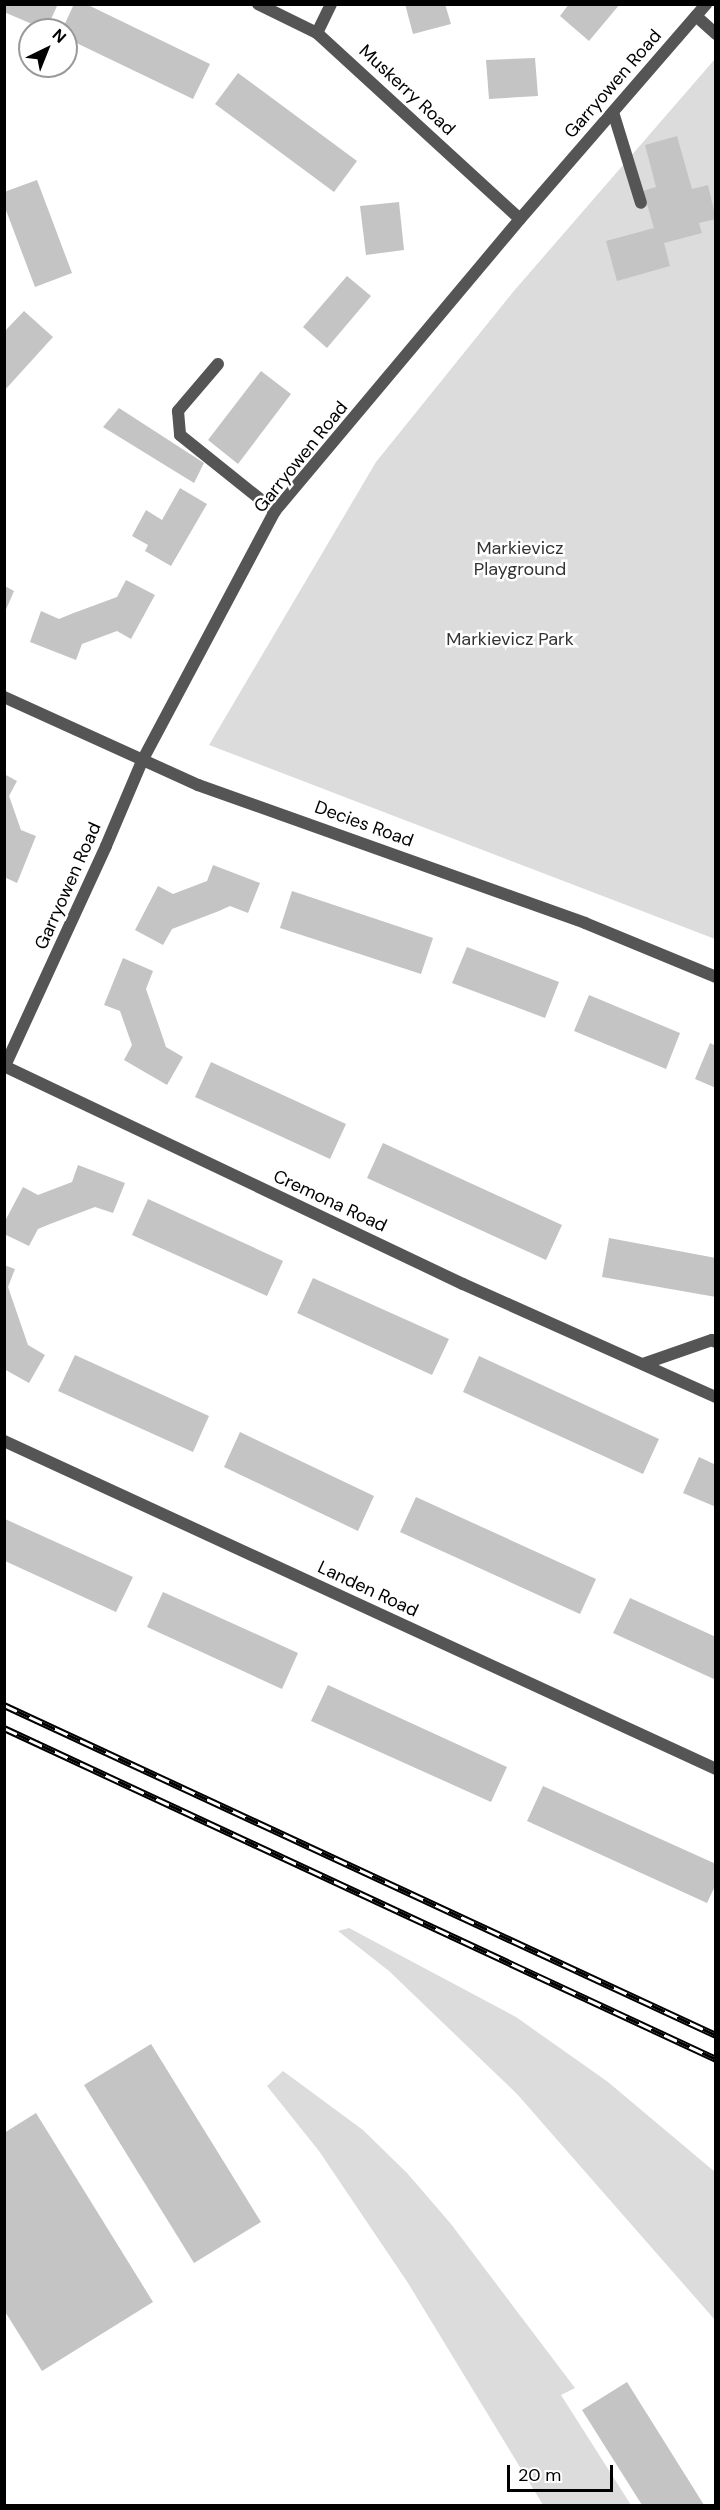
<!DOCTYPE html>
<html>
<head>
<meta charset="utf-8">
<style>
	body { margin:0 }
	#map { position:relative; width:720px; height:2510px; overflow:hidden; background:#fff; font-family:"DM Sans",sans-serif }
	div>[style] { position:absolute }
	[style*='--x'] { left:calc(var(--x)*1px); top:calc(var(--y)*1px); width:calc(var(--w)*1px); rotate:calc(var(--a)*1deg) }
	.green>* { inset:0; background:#dcdcdc }
	.building>* { inset:0; background:#c4c4c4 }
	.service>* { height:12px; margin:-6px; padding:0 6px; transform-origin:6px; border-radius:6px; background:#555 }
	.minor>* { height:12px; margin:-6px; padding:0 6px; transform-origin:6px; border-radius:6px; background:#555 }
	.rail>* { height:7px; margin-top:-3.5px; transform-origin:0; background:repeating-linear-gradient(90deg,#fff 0 14px,#000 0 28px); box-sizing:border-box; border-block:2px solid #000 }
	span { translate:-50% -50%; white-space:nowrap; text-align:center; line-height:1.15; -webkit-text-stroke:5px #fff; paint-order:stroke }
	.street-label { font-size:18px; color:#000 }
	.park-label { font-size:18px; color:#333 }
	.frame { position:absolute; inset:0; border:6px solid #000; pointer-events:none }
	.north { position:absolute; left:18px; top:18px; width:60px; height:60px; box-sizing:border-box; background:#fff; border:2px solid #999; border-radius:50%; rotate:43deg; font-size:16px; font-weight:700; line-height:24px; text-align:center; color:#000 }
	.north::after { content:''; display:block; margin:auto; width:21px; height:27px; background:#000; clip-path:polygon(50% 0,100% 100%,50% 72%,0 100%) }
	.scale { position:absolute; left:507px; top:2465px; width:106px; height:27px; box-sizing:border-box; border:3px solid #000; border-top:0; padding-left:8px; font-size:18px; line-height:21px; white-space:nowrap; color:#000; -webkit-text-stroke:4px #fff; paint-order:stroke }
</style>
</head>
<body>
<div id="map">
	<div class="green">
		<div style="clip-path:polygon(715px 59px,715px 939px,209px 745px,376px 462px,513px 292px)"></div>
		<div style="clip-path:polygon(349px 1928px,516px 2017px,608px 2082px,715px 2172px,715px 2320px,517px 2094px,389px 1971px,338px 1931px)"></div>
		<div style="clip-path:polygon(283px 2071px,363px 2130px,407px 2173px,451px 2224px,575px 2388px,561px 2395px,631px 2505px,543px 2505px,408px 2283px,319px 2151px,267px 2086px)"></div>
	</div>
	<div class="building">
		<div style="clip-path:polygon(4px 4px,58px 4px,46px 30px,4px 12px)"></div>
		<div style="clip-path:polygon(74px 4px,86px 4px,210px 64px,193px 99px,66px 38px,66px 30px,62px 30px)"></div>
		<div style="clip-path:polygon(405px 4px,445px 4px,451px 24px,413px 34px)"></div>
		<div style="clip-path:polygon(569px 4px,620px 4px,589px 41px,560px 16px)"></div>
		<div style="clip-path:polygon(535px 58px,538px 96px,489px 99px,486px 60px)"></div>
		<div style="clip-path:polygon(238px 73px,357px 161px,334px 192px,215px 104px)"></div>
		<div style="clip-path:polygon(677px 136px,692px 189px,708px 185px,716px 219px,699px 223px,702px 233px,664px 243px,670px 266px,617px 281px,606px 241px,654px 228px,643px 191px,656px 187px,645px 145px)"></div>
		<div style="clip-path:polygon(37px 180px,72px 273px,35px 287px,4px 205px,4px 192px)"></div>
		<div style="clip-path:polygon(399px 202px,404px 250px,366px 255px,360px 206px)"></div>
		<div style="clip-path:polygon(347px 276px,371px 296px,327px 348px,303px 327px)"></div>
		<div style="clip-path:polygon(24px 311px,53px 337px,4px 391px,4px 332px)"></div>
		<div style="clip-path:polygon(261px 371px,291px 394px,238px 464px,208px 440px)"></div>
		<div style="clip-path:polygon(119px 408px,204px 463px,194px 483px,103px 427px)"></div>
		<div style="clip-path:polygon(180px 488px,207px 504px,171px 566px,145px 551px,148px 545px,132px 536px,146px 510px,162px 520px)"></div>
		<div style="clip-path:polygon(126px 580px,155px 595px,131px 639px,117px 631px,82px 644px,76px 660px,30px 642px,41px 611px,59px 619px,71px 614px,117px 597px)"></div>
		<div style="clip-path:polygon(5px 586px,14px 591px,5px 612px)"></div>
		<div style="clip-path:polygon(4px 774px,17px 781px,9px 796px,21px 830px,36px 836px,17px 883px,4px 877px)"></div>
		<div style="clip-path:polygon(213px 865px,260px 883px,248px 913px,230px 906px,219px 911px,172px 929px,163px 945px,135px 930px,158px 886px,173px 894px,207px 881px)"></div>
		<div style="clip-path:polygon(292px 891px,433px 938px,421px 974px,280px 928px)"></div>
		<div style="clip-path:polygon(467px 947px,559px 982px,545px 1018px,452px 983px)"></div>
		<div style="clip-path:polygon(123px 958px,153px 971px,146px 989px,162px 1035px,166px 1047px,183px 1057px,167px 1085px,124px 1060px,132px 1045px,120px 1011px,104px 1005px)"></div>
		<div style="clip-path:polygon(589px 995px,680px 1033px,666px 1069px,574px 1031px)"></div>
		<div style="clip-path:polygon(710px 1043px,716px 1046px,716px 1088px,695px 1079px)"></div>
		<div style="clip-path:polygon(211px 1062px,346px 1124px,330px 1159px,195px 1097px)"></div>
		<div style="clip-path:polygon(383px 1143px,562px 1225px,546px 1260px,367px 1178px)"></div>
		<div style="clip-path:polygon(78px 1165px,125px 1183px,113px 1213px,95px 1207px,50px 1224px,38px 1229px,29px 1246px,4px 1234px,4px 1223px,23px 1187px,38px 1195px,72px 1182px)"></div>
		<div style="clip-path:polygon(148px 1199px,283px 1261px,267px 1296px,132px 1235px)"></div>
		<div style="clip-path:polygon(609px 1238px,716px 1258px,716px 1297px,602px 1277px)"></div>
		<div style="clip-path:polygon(4px 1265px,15px 1269px,8px 1287px,28px 1345px,45px 1355px,29px 1383px,4px 1369px)"></div>
		<div style="clip-path:polygon(313px 1278px,449px 1339px,432px 1375px,297px 1313px)"></div>
		<div style="clip-path:polygon(75px 1355px,209px 1416px,193px 1452px,58px 1391px)"></div>
		<div style="clip-path:polygon(479px 1356px,659px 1439px,643px 1474px,463px 1392px)"></div>
		<div style="clip-path:polygon(240px 1432px,374px 1496px,358px 1531px,224px 1467px)"></div>
		<div style="clip-path:polygon(699px 1457px,716px 1465px,716px 1507px,683px 1493px)"></div>
		<div style="clip-path:polygon(416px 1497px,596px 1579px,580px 1614px,400px 1532px)"></div>
		<div style="clip-path:polygon(5px 1519px,133px 1577px,116px 1612px,5px 1561px)"></div>
		<div style="clip-path:polygon(163px 1592px,298px 1653px,282px 1689px,147px 1627px)"></div>
		<div style="clip-path:polygon(630px 1598px,716px 1637px,716px 1680px,613px 1633px)"></div>
		<div style="clip-path:polygon(328px 1685px,507px 1767px,491px 1802px,311px 1721px)"></div>
		<div style="clip-path:polygon(543px 1786px,716px 1864px,716px 1884px,707px 1903px,527px 1821px)"></div>
		<div style="clip-path:polygon(151px 2044px,261px 2222px,194px 2263px,84px 2085px)"></div>
		<div style="clip-path:polygon(36px 2113px,153px 2302px,42px 2371px,4px 2310px,4px 2133px)"></div>
		<div style="clip-path:polygon(627px 2382px,704px 2505px,642px 2505px,582px 2410px)"></div>
	</div>
	<div class="service">
		<div style="--x:696;--y:16;--w:27;--a:42"></div>
		<div style="--x:613;--y:112;--w:95;--a:72.9"></div>
		<div style="--x:218;--y:364;--w:62;--a:130.4"></div>
		<div style="--x:178;--y:411;--w:24;--a:85"></div>
		<div style="--x:180;--y:435;--w:122;--a:38.7"></div>
	</div>
	<div class="minor">
		<div style="--x:258;--y:4;--w:66;--a:26.2"></div>
		<div style="--x:317;--y:33;--w:275;--a:42.5"></div>
		<div style="--x:317;--y:33;--w:32;--a:-64"></div>
		<div style="--x:4;--y:697;--w:213;--a:24.4"></div>
		<div style="--x:198;--y:785;--w:411;--a:19.6"></div>
		<div style="--x:585;--y:923;--w:142;--a:22.4"></div>
		<div style="--x:4;--y:1066;--w:508;--a:25.41"></div>
		<div style="--x:463;--y:1284;--w:277;--a:24.1"></div>
		<div style="--x:4;--y:1068;--w:244;--a:-65.3"></div>
		<div style="--x:106;--y:846;--w:92;--a:-67"></div>
		<div style="--x:142;--y:761;--w:283;--a:-62"></div>
		<div style="--x:275;--y:511;--w:381;--a:-50"></div>
		<div style="--x:520;--y:219;--w:284;--a:-49.1"></div>
		<div style="--x:643;--y:1364;--w:73;--a:-19.2"></div>
		<div style="--x:712;--y:1340;--w:4;--a:27"></div>
		<div style="--x:4;--y:1441;--w:784;--a:24.73"></div>
	</div>
	<div class="rail">
		<div style="--x:4;--y:1705;--w:785;--a:24.87"></div>
		<div style="--x:4;--y:1728;--w:785;--a:24.93"></div>
	</div>
	<div class="street-label">
		<span style="left:613px;top:84px;rotate:-49deg">Garryowen Road</span>
		<span style="left:407px;top:90px;rotate:43deg">Muskerry Road</span>
		<span style="left:301px;top:457px;rotate:-51deg">Garryowen Road</span>
		<span style="left:364px;top:824px;rotate:20deg">Decies Road</span>
		<span style="left:68px;top:886px;rotate:-66deg">Garryowen Road</span>
		<span style="left:330px;top:1201px;rotate:25deg">Cremona Road</span>
		<span style="left:368px;top:1589px;rotate:25deg">Landen Road</span>
	</div>
	<div class="park-label">
		<span style="left:520px;top:559px">Markievicz<br>Playground</span>
		<span style="left:510px;top:639px">Markievicz Park</span>
	</div>
	<div class="frame"></div>
	<div class="north">N</div>
	<div class="scale">20 m</div>
</div>
</body>
</html>
